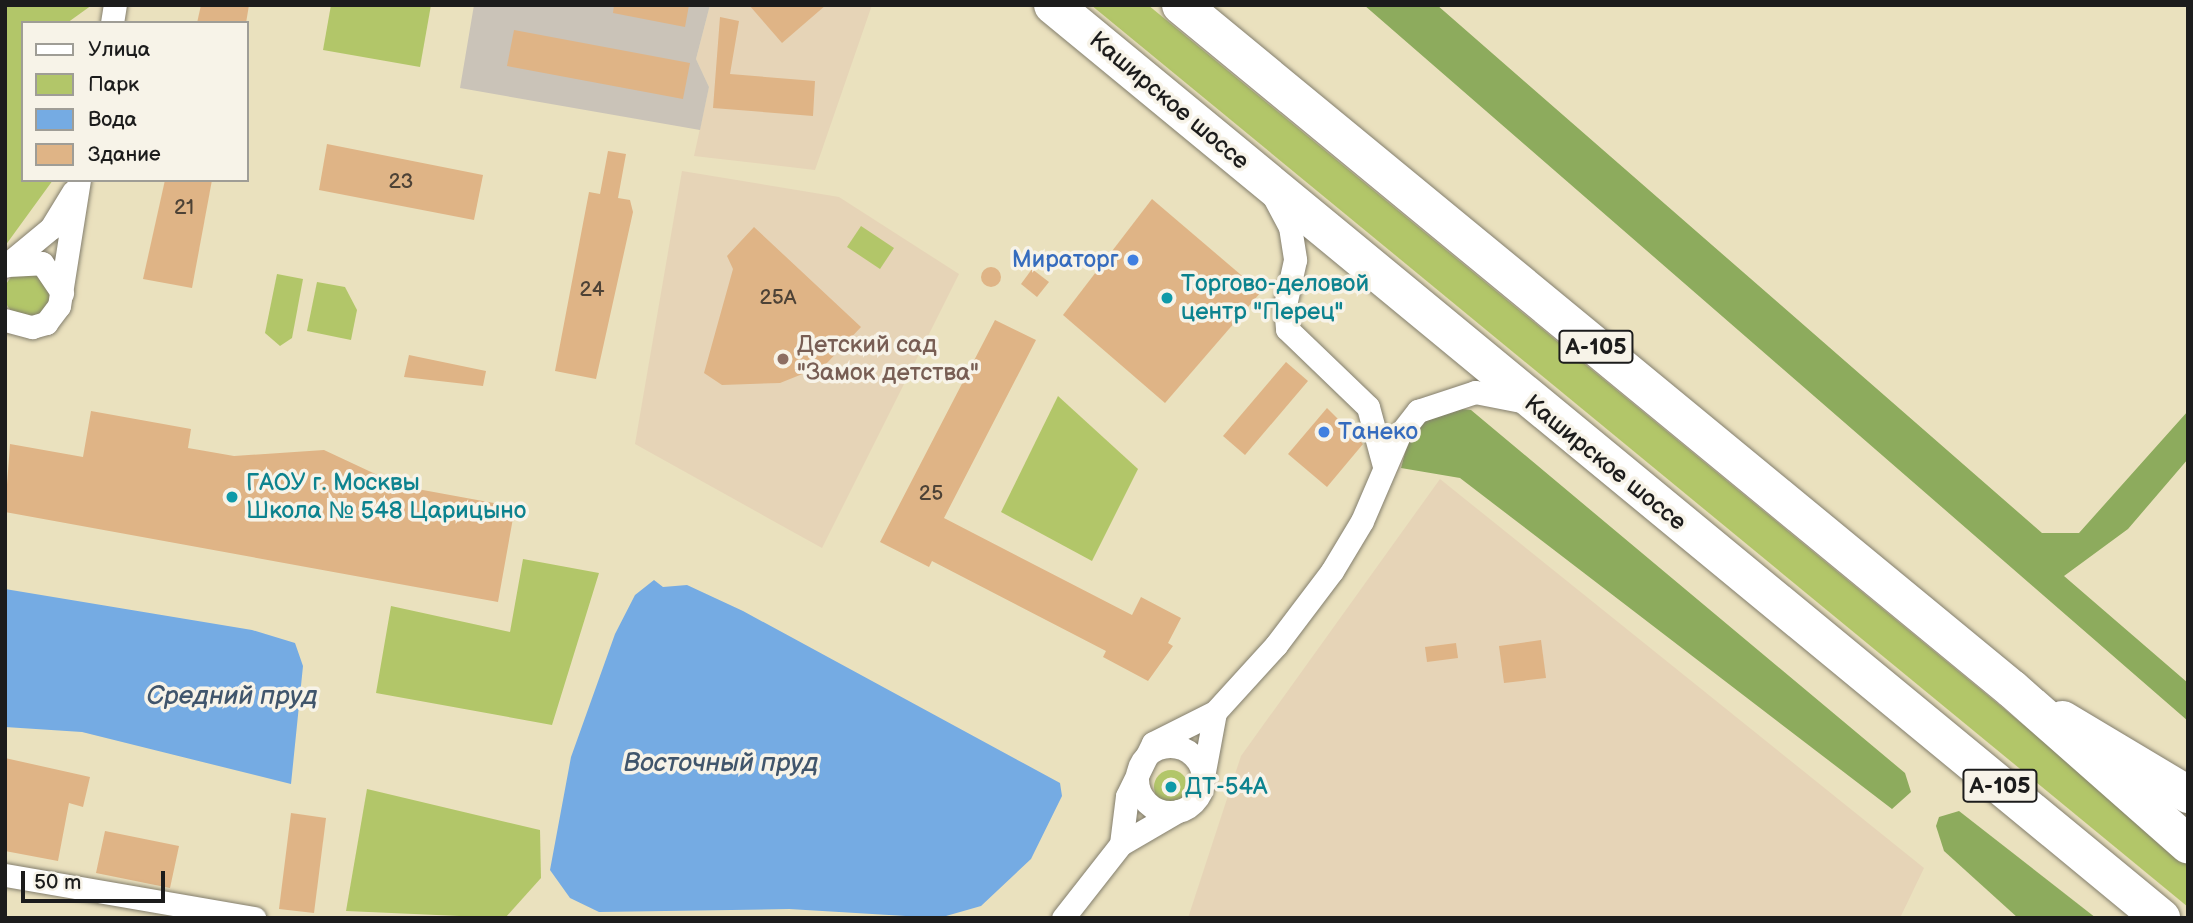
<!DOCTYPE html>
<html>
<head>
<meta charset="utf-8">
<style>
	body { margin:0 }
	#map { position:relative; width:2193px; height:923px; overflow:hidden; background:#eae1be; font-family:"Balsamiq Sans",sans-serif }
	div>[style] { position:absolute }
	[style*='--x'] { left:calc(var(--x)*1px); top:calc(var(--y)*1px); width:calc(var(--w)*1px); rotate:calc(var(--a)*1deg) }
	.built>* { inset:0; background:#e6d4b7 }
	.industrial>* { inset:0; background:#cac3b8 }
	.green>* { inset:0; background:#b2c669 }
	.round { border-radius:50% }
	.forest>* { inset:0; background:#8dab5d }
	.water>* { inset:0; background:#75abe3 }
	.building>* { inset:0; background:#dfb486 }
	.roads { filter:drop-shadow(0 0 2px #837e6d) drop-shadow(0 0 2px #837e6d) }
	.street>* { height:23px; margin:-11.5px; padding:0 11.5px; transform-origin:11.5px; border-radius:11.5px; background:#fff }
	.street>.ring { margin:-11.5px; padding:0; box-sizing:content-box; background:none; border:23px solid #fff; border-radius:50% }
	.primary>* { height:37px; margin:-18.5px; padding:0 18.5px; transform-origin:18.5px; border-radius:18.5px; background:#fff }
	.highway>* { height:38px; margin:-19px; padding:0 19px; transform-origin:19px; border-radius:19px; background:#fff }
	.dots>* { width:19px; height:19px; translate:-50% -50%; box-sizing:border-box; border:4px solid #f7f3e8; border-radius:50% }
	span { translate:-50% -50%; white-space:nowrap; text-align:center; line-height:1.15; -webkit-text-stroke:7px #f7f3e8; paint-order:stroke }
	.number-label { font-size:21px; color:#4d4236 }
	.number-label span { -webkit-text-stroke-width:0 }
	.shield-label span { padding:2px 5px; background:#f7f3e8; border:2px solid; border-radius:5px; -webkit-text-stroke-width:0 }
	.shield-label { font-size:23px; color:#1c1c1c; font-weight:700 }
	.street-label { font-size:24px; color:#1c1c1c }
	.shop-label { font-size:24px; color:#366cbe }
	.right { translate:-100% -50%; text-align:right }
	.left { translate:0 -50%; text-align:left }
	.culture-label { font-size:24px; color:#0d838f }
	.education-label { font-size:24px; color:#785e54 }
	.water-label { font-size:26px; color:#40556c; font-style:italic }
	.frame { position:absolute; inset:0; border:7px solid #1c1c1c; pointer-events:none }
	.legend { position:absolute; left:21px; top:21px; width:228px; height:161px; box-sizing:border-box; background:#f7f3e8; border:2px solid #9f9d96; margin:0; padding:9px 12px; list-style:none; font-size:21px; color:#1c1c1c }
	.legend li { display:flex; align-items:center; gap:14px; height:35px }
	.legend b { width:35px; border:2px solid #9f9d96 }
	.scale { position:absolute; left:21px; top:871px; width:144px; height:32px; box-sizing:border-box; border:4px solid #1c1c1c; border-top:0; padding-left:9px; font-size:21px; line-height:24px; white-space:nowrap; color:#1c1c1c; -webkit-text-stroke:5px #f7f3e8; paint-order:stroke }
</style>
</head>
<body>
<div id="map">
	<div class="built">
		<div style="clip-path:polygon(710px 5px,872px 5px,815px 170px,694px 156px,709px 87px,696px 59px)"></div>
		<div style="clip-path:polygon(682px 171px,839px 197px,959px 274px,822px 548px,635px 444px)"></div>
		<div style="clip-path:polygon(1440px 479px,1924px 868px,1900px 918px,1188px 918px,1241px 756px)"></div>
	</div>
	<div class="industrial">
		<div style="clip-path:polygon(474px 5px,710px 5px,696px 59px,709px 87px,700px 130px,460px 88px)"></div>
	</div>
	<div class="green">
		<div style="clip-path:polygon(5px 5px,92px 5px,67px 23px,23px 23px,23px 180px,53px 180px,5px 246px)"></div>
		<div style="clip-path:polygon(331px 5px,431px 5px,420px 67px,323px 50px)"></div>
		<div style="clip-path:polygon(1091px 5px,1148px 5px,2188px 860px,2188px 907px)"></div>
		<div style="clip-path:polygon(861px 226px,894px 248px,880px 269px,847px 247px)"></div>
		<div class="round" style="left:4px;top:271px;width:46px;height:46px"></div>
		<div style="clip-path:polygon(277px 274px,303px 279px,292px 338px,280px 346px,265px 333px)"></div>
		<div style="clip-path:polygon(317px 282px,345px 287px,357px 310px,351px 340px,307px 331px)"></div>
		<div style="clip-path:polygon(1058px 396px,1138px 469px,1092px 561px,1001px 512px)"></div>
		<div style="clip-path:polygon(523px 559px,599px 573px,552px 725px,376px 693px,391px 606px,510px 632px)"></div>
		<div class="round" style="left:1154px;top:770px;width:34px;height:34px"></div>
		<div style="clip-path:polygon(367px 789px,540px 830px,541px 878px,505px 918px,346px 911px)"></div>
	</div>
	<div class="forest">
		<div style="clip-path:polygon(1364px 5px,1437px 5px,2042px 533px,2079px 533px,2188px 411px,2188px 459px,2128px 529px,2064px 576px,2188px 683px,2188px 721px)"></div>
		<div style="clip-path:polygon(1451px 408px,1471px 410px,1905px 773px,1911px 792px,1892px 809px,1460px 478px,1401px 468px,1408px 442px,1429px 414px)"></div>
		<div style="clip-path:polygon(1959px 811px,2096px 918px,2018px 918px,1944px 851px,1936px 826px,1939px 817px)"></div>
	</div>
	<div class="water">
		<div style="clip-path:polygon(654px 580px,663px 587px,687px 585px,743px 611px,1060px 783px,1062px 796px,1031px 859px,981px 906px,939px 918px,789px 909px,599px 912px,570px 898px,550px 870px,571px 757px,615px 634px,635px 595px)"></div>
		<div style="clip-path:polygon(5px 589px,252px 630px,295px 643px,303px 666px,291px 784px,82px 732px,5px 727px)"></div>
	</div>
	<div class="building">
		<div style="clip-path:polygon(201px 5px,249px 5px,246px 23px,197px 23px)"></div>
		<div style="clip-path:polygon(614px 5px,689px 5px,685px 27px,613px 13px)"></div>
		<div style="clip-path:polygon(749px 5px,826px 5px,782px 43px)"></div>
		<div style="clip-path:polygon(720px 17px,739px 21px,730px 74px,815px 81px,813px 116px,713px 108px)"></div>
		<div style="clip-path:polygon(514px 30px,690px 63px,683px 99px,507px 66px)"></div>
		<div style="clip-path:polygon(327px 144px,483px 175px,474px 220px,319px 190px)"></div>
		<div style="clip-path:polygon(608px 151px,626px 154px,618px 198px,630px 200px,633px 212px,596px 379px,555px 371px,589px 192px,600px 194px)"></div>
		<div style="clip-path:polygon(165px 180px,212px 180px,192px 288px,143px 279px)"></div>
		<div style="clip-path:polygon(1152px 199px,1261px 292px,1165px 403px,1063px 315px)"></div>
		<div style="clip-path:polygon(754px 227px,861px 327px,826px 364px,805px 373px,780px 383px,722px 385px,704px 373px,733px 269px,727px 256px)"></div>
		<div class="round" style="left:981px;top:267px;width:20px;height:20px"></div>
		<div style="clip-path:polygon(1032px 269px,1049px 282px,1037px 297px,1021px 284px)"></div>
		<div style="clip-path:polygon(995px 320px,1036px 340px,944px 518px,1132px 615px,1141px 597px,1181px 618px,1168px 643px,1173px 646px,1148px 681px,1103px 657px,1106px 651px,932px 561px,929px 567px,880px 542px)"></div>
		<div style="clip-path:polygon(409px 355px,486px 371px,483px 386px,404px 377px)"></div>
		<div style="clip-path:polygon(1286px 362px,1308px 381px,1245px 455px,1223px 436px)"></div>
		<div style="clip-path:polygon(1327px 408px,1363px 444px,1327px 487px,1288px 454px)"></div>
		<div style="clip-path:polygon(91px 411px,191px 429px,188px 448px,234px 456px,324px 450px,401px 486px,515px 507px,498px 602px,5px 512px,10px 444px,83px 457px)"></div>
		<div style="clip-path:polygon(1541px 640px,1546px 678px,1504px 683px,1499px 646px)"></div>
		<div style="clip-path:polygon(1456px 643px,1458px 658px,1427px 662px,1425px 647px)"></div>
		<div style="clip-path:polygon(5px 758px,90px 777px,83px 807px,69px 803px,58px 861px,5px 851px)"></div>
		<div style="clip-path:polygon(291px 813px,326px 818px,314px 913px,279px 909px)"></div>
		<div style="clip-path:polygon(105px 831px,179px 846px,170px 888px,96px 873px)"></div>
	</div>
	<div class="roads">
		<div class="street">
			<div style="--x:112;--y:23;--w:18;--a:-81"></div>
			<div style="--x:1273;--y:195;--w:36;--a:62"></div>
			<div style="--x:1290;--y:227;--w:33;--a:81"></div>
			<div style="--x:1295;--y:260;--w:46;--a:102.5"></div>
			<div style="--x:1285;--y:305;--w:24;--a:85"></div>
			<div style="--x:1287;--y:329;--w:112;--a:43.9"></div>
			<div style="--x:1368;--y:407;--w:61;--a:74.8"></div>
			<div style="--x:8;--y:265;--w:34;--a:-3"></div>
			<div style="--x:42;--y:263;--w:36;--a:56"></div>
			<div style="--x:5;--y:266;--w:60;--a:-39.6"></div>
			<div style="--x:51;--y:228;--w:42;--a:-58.6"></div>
			<div style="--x:5;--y:320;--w:28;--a:15"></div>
			<div style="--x:32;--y:327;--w:15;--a:-16"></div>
			<div style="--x:46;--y:323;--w:21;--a:-53"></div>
			<div style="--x:59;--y:306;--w:128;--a:-81"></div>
			<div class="ring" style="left:1137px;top:746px;width:43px;height:43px"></div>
			<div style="--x:1203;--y:777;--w:66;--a:-79.5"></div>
			<div style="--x:1121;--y:844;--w:48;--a:-82.9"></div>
			<div style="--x:1127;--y:796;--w:59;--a:-63.9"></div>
			<div style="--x:1153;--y:743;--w:69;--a:-26.6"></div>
			<div style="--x:1215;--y:712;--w:91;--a:-47.7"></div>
			<div style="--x:1276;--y:645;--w:93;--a:-52.9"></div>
			<div style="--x:1332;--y:571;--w:58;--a:-59"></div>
			<div style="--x:1362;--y:521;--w:94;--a:-66.7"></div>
			<div style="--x:1399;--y:435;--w:31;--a:-52"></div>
			<div style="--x:1418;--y:411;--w:60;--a:-18.4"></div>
			<div style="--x:1475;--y:392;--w:52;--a:11.1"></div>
			<div style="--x:5;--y:875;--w:253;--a:9.8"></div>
			<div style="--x:1063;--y:918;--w:94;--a:-51.9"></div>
			<div style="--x:1121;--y:844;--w:66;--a:-30.1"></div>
		</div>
		<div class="primary">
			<div style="--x:2062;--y:719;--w:147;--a:30.8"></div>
		</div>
		<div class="highway">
			<div style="--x:1053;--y:5;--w:1436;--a:39.49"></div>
			<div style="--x:1181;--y:5;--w:1076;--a:39.46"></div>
			<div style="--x:2012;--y:689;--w:235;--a:41.4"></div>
		</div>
	</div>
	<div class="dots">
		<div style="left:1133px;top:260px;background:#3f7fe0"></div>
		<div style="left:1167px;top:298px;background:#0f9aa8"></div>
		<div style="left:783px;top:359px;background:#8d6e63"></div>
		<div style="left:1324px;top:432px;background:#3f7fe0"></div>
		<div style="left:232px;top:497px;background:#0f9aa8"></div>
		<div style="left:1171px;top:787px;background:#0f9aa8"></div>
	</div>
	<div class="number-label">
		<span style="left:401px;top:182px">23</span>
		<span style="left:184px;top:208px">21</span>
		<span style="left:592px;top:290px">24</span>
		<span style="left:778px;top:298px">25А</span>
		<span style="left:931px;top:494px">25</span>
	</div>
	<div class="shield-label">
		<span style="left:1596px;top:347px">А-105</span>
		<span style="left:2000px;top:786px">А-105</span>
	</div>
	<div class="street-label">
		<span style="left:1169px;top:101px;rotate:40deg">Каширское шоссе</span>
		<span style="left:1605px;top:463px;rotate:39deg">Каширское шоссе</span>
	</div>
	<div class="shop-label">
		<span class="right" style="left:1119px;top:260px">Мираторг</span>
		<span class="left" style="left:1338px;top:432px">Танеко</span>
	</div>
	<div class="culture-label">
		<span class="left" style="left:1181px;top:298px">Торгово-деловой<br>центр "Перец"</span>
		<span class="left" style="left:246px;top:497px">ГАОУ г. Москвы<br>Школа № 548 Царицыно</span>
		<span class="left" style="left:1185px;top:787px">ДТ-54А</span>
	</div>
	<div class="education-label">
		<span class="left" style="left:797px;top:359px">Детский сад<br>"Замок детства"</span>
	</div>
	<div class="water-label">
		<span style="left:232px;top:697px">Средний пруд</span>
		<span style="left:721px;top:764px">Восточный пруд</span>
	</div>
	<div class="frame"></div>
	<ul class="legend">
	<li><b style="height:9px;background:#fff"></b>Улица</li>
	<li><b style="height:19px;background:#b2c669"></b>Парк</li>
	<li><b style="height:19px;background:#75abe3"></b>Вода</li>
	<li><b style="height:19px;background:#dfb486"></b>Здание</li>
	</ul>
	<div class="scale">50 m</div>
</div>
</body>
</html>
